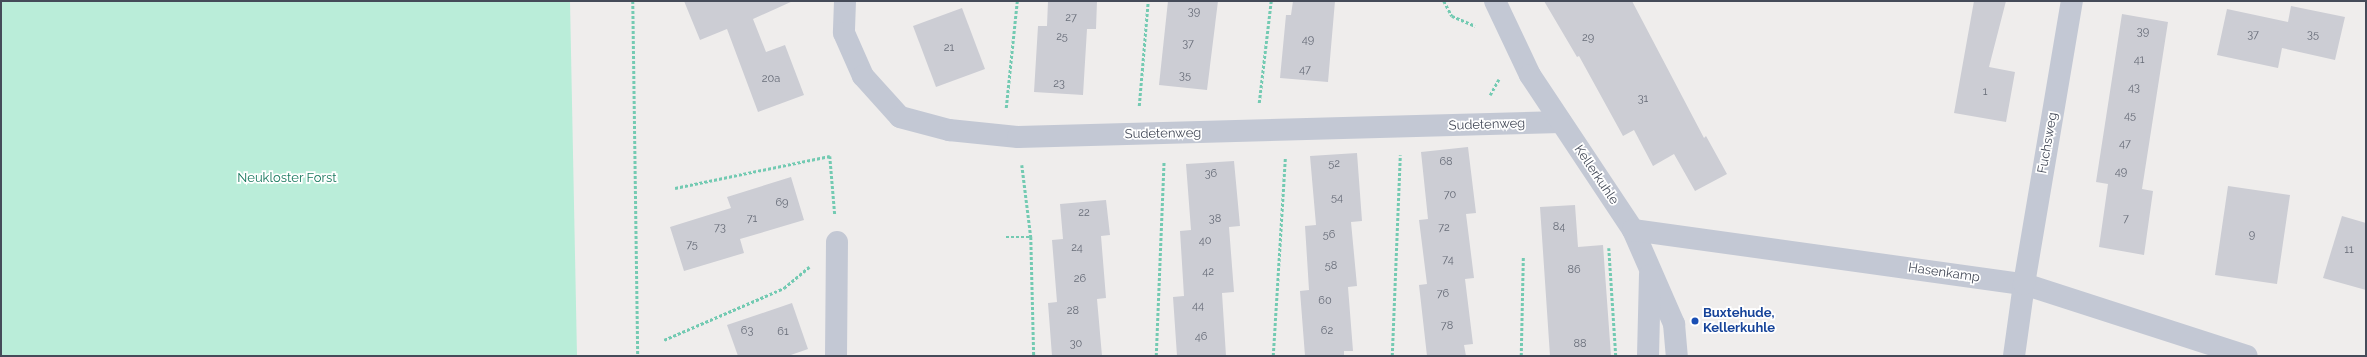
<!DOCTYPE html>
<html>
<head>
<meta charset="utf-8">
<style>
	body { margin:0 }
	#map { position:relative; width:2367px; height:357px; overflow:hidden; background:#efedec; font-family:Raleway,sans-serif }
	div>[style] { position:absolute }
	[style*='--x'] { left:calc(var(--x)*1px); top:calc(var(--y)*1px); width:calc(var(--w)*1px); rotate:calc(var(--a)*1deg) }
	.green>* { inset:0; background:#baedd9 }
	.building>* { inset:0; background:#cccdd4 }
	.path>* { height:2.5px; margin-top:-1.25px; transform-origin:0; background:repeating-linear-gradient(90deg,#73cab2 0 3px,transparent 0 5px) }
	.street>* { height:22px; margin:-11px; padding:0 11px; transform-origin:11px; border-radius:11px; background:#c3c8d4 }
	.dots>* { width:11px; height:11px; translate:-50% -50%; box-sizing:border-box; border:2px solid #fff; border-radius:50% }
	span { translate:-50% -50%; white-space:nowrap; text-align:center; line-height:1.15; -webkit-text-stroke:3.5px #fff; paint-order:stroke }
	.number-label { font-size:11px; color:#676c78 }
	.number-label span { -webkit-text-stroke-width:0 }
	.street-label { font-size:13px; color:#454b59 }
	.park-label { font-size:13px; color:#18785d }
	.transit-label { font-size:13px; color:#164399; font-weight:700 }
	.left { translate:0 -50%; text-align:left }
	.frame { position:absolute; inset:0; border:2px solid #454b59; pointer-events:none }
</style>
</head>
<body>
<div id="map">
	<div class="green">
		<div style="clip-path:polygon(1px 1px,570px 1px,577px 356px,1px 356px)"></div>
	</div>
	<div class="building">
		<div style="clip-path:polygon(684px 1px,793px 1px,753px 19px,766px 52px,785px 45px,804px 95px,758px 112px,727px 29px,700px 40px)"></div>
		<div style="clip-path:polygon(1048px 1px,1097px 1px,1096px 29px,1087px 29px,1083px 95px,1034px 92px,1038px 26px,1047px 26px)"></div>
		<div style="clip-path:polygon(1168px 1px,1218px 1px,1207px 90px,1159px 85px)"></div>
		<div style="clip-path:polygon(1293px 1px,1335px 1px,1328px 82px,1280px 78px,1286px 15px,1291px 15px)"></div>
		<div style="clip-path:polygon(1544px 1px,1632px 1px,1704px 138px,1706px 136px,1727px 174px,1695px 191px,1674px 154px,1653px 166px,1634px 130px,1623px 136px,1579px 56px,1577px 57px)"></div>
		<div style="clip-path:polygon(1974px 1px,2006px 1px,1989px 67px,2015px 72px,2006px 122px,1954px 113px)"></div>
		<div style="clip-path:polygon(2291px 6px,2345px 17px,2335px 60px,2282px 48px,2278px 68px,2217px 55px,2227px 9px,2288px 22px)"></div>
		<div style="clip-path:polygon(962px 8px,985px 69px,936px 87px,913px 26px)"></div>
		<div style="clip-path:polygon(2122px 14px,2168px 22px,2142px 189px,2153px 191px,2144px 255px,2099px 247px,2108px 184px,2096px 182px)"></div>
		<div style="clip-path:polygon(1468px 147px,1476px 213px,1466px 214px,1474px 278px,1465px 279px,1473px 344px,1464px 345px,1466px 356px,1427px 356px,1419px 285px,1427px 284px,1419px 220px,1428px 219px,1421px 152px)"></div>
		<div style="clip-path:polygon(1357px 153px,1362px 221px,1351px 222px,1357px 286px,1348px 287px,1353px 351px,1344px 351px,1344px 356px,1305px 356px,1300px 291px,1309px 290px,1305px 226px,1316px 225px,1310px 156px)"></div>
		<div style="clip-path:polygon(1234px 161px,1240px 226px,1229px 227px,1234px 292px,1222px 293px,1226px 356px,1177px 356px,1173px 297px,1184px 296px,1180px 231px,1191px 230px,1186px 164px)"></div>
		<div style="clip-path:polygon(791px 177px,804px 220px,740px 239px,744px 253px,684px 271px,670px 227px,731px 208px,727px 197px)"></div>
		<div style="clip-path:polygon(2228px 186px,2290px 195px,2277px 284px,2215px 275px)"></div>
		<div style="clip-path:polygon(1106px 200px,1110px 235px,1101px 236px,1106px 298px,1097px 299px,1102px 356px,1052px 356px,1048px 303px,1057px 302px,1052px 240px,1063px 239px,1060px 204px)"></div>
		<div style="clip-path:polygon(1575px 205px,1578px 247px,1603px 245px,1611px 356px,1550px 356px,1540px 207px)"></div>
		<div style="clip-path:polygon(2342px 216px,2366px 223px,2366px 290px,2323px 278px)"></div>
		<div style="clip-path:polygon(792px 303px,808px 349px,788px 356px,738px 356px,727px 325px)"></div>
	</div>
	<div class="path">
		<div style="--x:633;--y:1;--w:355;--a:89.2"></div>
		<div style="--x:1444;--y:1;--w:17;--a:62"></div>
		<div style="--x:1452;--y:16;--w:25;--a:23"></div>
		<div style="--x:1490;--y:95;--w:18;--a:-61"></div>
		<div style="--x:1259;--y:103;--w:103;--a:-83.3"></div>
		<div style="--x:1139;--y:106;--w:105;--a:-85.1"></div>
		<div style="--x:1006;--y:108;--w:108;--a:-84.1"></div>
		<div style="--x:1022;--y:165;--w:73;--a:82.9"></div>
		<div style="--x:1031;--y:237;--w:119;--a:88.6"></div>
		<div style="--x:675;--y:188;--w:158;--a:-11.7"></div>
		<div style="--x:830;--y:156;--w:59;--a:85.2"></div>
		<div style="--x:1006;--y:237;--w:25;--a:0"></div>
		<div style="--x:1609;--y:248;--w:108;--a:86.3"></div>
		<div style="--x:664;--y:340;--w:131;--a:-23.4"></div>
		<div style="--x:784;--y:288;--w:33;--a:-40"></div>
		<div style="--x:1156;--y:356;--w:195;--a:-87.7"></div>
		<div style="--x:1273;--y:356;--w:199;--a:-86.5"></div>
		<div style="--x:1392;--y:356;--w:201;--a:-87.7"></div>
		<div style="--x:1521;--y:356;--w:99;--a:-88.8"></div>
	</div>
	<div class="street">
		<div style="--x:845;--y:1;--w:32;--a:92"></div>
		<div style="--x:844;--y:33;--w:47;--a:66.2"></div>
		<div style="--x:863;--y:76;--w:55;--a:47.9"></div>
		<div style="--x:900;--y:117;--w:51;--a:14.9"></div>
		<div style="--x:949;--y:130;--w:69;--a:5.8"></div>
		<div style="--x:1018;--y:137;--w:543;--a:-1.58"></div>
		<div style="--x:1495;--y:1;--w:82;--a:64.7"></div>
		<div style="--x:1530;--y:75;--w:186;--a:56.4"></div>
		<div style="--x:1633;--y:230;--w:103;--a:66.4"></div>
		<div style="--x:1674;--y:324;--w:32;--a:85"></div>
		<div style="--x:1633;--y:230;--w:395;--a:7.9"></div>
		<div style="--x:2024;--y:284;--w:234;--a:17.9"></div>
		<div style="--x:836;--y:356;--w:114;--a:-89.5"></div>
		<div style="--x:1648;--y:356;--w:81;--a:-88.6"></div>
		<div style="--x:2014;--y:356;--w:73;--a:-82.1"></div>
		<div style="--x:2024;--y:284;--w:287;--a:-80.4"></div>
	</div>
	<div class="dots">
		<div style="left:1695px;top:321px;background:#1a4fb4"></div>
	</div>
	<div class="number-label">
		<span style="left:1194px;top:12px">39</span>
		<span style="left:1071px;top:18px">27</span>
		<span style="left:2143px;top:32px">39</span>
		<span style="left:2253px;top:35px">37</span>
		<span style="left:2313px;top:35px">35</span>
		<span style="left:1062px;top:37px">25</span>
		<span style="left:1588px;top:38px">29</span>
		<span style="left:1308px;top:40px">49</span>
		<span style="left:1188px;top:44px">37</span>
		<span style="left:949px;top:48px">21</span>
		<span style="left:2139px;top:60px">41</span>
		<span style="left:1305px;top:70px">47</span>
		<span style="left:1185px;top:76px">35</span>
		<span style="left:771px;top:79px">20a</span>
		<span style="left:1059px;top:84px">23</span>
		<span style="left:2134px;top:88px">43</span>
		<span style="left:1985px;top:92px">1</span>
		<span style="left:1643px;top:99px">31</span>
		<span style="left:2130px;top:116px">45</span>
		<span style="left:2125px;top:144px">47</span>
		<span style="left:1446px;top:162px">68</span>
		<span style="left:1334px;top:164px">52</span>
		<span style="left:2121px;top:172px">49</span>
		<span style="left:1211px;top:174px">36</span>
		<span style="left:1450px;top:195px">70</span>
		<span style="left:1337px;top:198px">54</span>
		<span style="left:782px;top:203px">69</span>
		<span style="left:1084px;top:213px">22</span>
		<span style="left:752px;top:219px">71</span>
		<span style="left:1215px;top:219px">38</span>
		<span style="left:2126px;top:219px">7</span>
		<span style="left:1559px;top:227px">84</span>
		<span style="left:720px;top:228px">73</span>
		<span style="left:1444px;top:228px">72</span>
		<span style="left:1329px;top:235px">56</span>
		<span style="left:2252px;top:235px">9</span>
		<span style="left:1205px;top:241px">40</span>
		<span style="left:692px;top:245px">75</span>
		<span style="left:1077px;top:248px">24</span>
		<span style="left:2349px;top:250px">11</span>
		<span style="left:1448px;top:260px">74</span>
		<span style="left:1331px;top:266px">58</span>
		<span style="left:1574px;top:270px">86</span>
		<span style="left:1208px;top:272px">42</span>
		<span style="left:1080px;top:279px">26</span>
		<span style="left:1443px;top:294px">76</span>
		<span style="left:1325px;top:301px">60</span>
		<span style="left:1198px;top:306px">44</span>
		<span style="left:1073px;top:311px">28</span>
		<span style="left:1447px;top:326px">78</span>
		<span style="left:747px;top:331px">63</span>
		<span style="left:1327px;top:331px">62</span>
		<span style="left:783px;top:332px">61</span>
		<span style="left:1201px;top:337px">46</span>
		<span style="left:1076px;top:344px">30</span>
		<span style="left:1580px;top:344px">88</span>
	</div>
	<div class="street-label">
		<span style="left:1487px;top:125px;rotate:-2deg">Sudetenweg</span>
		<span style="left:1163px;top:134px;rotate:-1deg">Sudetenweg</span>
		<span style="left:2048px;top:143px;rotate:-80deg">Fuchsweg</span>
		<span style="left:1596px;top:175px;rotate:56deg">Kellerkuhle</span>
		<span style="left:1944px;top:273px;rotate:8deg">Hasenkamp</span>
	</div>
	<div class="park-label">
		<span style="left:287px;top:178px">Neukloster Forst</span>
	</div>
	<div class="transit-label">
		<span class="left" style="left:1703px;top:321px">Buxtehude,<br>Kellerkuhle</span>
	</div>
	<div class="frame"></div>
</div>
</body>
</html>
